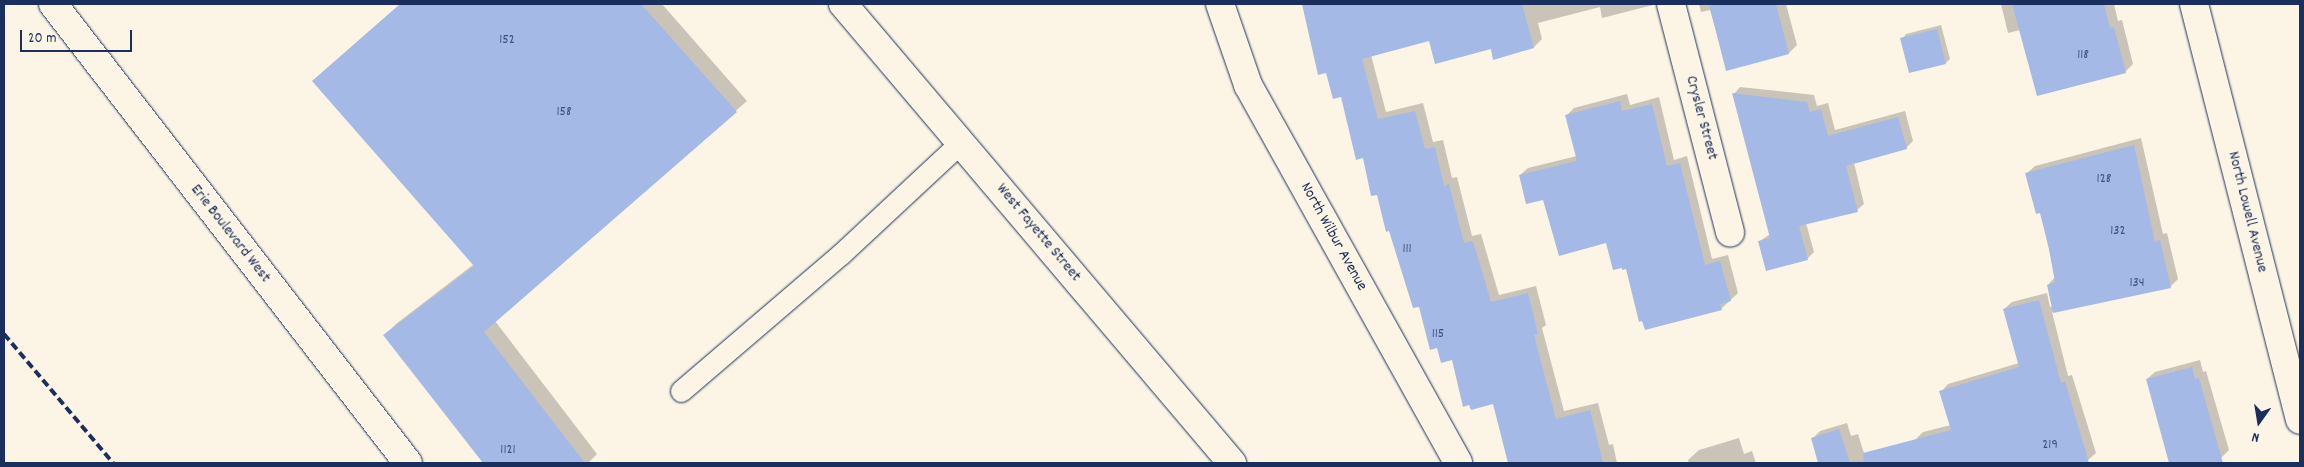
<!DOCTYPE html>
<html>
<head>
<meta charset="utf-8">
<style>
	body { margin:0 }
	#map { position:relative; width:2304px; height:467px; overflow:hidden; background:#fcf5e5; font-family:Dekko,sans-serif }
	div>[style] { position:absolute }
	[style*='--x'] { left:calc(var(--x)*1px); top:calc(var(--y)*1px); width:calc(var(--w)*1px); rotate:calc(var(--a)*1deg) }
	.shadow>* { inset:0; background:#0003 }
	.building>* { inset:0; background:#a5b9e7 }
	.roads { filter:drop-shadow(0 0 1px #1b2f5e) drop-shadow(0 0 1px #1b2f5e) }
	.service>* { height:21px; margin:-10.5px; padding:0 10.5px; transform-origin:10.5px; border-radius:10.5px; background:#fcf5e5 }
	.minor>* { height:28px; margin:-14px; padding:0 14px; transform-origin:14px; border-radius:14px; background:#fcf5e5 }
	.tertiary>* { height:28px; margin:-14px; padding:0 14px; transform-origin:14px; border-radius:14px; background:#fcf5e5 }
	.secondary>* { height:28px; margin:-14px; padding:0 14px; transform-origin:14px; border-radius:14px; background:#fcf5e5 }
	.rail>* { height:4px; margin-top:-2px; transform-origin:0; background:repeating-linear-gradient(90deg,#1b2f5e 0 8px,transparent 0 12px) }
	span { translate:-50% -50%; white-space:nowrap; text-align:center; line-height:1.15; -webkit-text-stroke:5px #fcf5e5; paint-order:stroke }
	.number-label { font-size:14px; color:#3e5280 }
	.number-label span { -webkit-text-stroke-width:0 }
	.street-label { font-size:16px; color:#1b2f5e }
	.frame { position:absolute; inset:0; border:5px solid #1b2f5e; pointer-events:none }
	.north { position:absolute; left:2234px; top:397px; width:50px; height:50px; -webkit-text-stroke:4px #fcf5e5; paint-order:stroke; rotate:193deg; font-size:14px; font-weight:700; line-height:20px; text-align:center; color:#1b2f5e }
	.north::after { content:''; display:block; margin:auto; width:18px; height:22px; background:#1b2f5e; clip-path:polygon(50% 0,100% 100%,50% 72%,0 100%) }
	.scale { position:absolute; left:20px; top:30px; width:112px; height:22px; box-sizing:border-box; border:2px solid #1b2f5e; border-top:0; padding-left:6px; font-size:15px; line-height:18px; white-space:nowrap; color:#1b2f5e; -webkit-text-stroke:4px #fcf5e5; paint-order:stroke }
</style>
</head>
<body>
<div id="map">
	<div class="shadow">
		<div style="clip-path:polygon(401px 4px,662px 4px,747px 101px,495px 321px,597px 454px,588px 463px,484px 463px,385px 335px,396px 324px,474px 264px,313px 81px)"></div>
		<div style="clip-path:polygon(1303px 4px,1657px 4px,1602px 18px,1600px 7px,1538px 23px,1542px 39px,1534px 47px,1494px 58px,1492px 48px,1430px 40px,1371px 55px,1386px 112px,1423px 103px,1433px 142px,1443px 140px,1452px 178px,1457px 177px,1472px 236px,1481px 234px,1499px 295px,1536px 286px,1546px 325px,1542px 328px,1564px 411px,1598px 403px,1609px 445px,1613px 444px,1617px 463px,1510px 463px,1494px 402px,1453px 359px,1438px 347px,1419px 305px,1342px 95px,1327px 71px,1319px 73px)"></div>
		<div style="clip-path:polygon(1699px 4px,1786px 4px,1797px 45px,1789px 53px,1727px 69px,1710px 10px,1701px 12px)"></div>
		<div style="clip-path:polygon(2001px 4px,2114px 4px,2118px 21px,2122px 20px,2133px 64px,2125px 72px,2020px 30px,2008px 33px)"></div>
		<div style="clip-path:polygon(1941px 25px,1950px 59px,1946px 63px,1902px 39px,1906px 34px)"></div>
		<div style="clip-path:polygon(1740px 87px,1814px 95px,1817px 106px,1828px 103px,1835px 130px,1905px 111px,1913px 141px,1906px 148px,1854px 163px,1864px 204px,1857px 210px,1806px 223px,1814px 252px,1807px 259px,1760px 241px,1770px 234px,1734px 94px)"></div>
		<div style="clip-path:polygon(1627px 94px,1630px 105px,1659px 97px,1674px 160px,1687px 156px,1712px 259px,1728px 255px,1738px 293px,1721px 309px,1643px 319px,1627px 268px,1607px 241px,1544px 198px,1520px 175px,1528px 168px,1577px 156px,1567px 115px,1574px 108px)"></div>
		<div style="clip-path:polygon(2141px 138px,2163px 234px,2167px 233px,2178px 279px,2170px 287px,2052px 312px,2068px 376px,2072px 375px,2096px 453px,2088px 460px,2079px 463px,1885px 463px,1919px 455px,1915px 440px,1923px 432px,1951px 425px,1941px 392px,1948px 384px,2019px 363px,2004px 309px,2012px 302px,2047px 293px,2050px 307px,2053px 306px,2048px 285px,2055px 277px,2041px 212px,2027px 173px,2035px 166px)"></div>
		<div style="clip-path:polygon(2200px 360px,2203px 372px,2206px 371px,2229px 450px,2221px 458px,2203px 463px,2170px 463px,2147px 379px,2155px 372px)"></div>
		<div style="clip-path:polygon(1847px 423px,1851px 436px,1858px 434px,1867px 463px,1819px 463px,1812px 439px,1820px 431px)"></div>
		<div style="clip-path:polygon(1739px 438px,1744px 454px,1752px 451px,1756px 463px,1689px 463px,1688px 460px,1699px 450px)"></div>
	</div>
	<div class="building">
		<div style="clip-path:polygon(400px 4px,641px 4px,737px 112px,484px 332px,585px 463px,483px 463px,383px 335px,474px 266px,312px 81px)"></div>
		<div style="clip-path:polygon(1302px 4px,1522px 4px,1534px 48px,1493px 60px,1491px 49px,1435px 64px,1429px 41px,1362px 59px,1378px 119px,1415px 111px,1425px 149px,1435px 147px,1444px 186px,1449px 184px,1464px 243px,1473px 241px,1491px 302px,1528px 293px,1538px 334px,1534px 335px,1556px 419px,1590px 410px,1603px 463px,1508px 463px,1493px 404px,1471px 410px,1469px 405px,1463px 407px,1452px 360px,1441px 363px,1437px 348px,1430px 350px,1419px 307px,1413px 308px,1389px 231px,1386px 232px,1377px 195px,1371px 196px,1363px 158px,1356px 160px,1341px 97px,1333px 99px,1326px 73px,1318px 75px)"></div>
		<div style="clip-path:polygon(1709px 4px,1776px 4px,1789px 54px,1726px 71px)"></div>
		<div style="clip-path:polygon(2012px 4px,2104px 4px,2110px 28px,2114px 27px,2126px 73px,2037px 96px)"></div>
		<div style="clip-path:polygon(1937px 29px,1946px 64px,1909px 73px,1900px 38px)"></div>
		<div style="clip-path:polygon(1732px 93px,1807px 102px,1810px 112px,1821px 109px,1828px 136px,1898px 117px,1907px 149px,1846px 166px,1858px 212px,1799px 226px,1808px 260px,1766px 271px,1758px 241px,1770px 238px)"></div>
		<div style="clip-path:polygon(1620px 101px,1622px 111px,1652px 104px,1667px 166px,1680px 163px,1705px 265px,1720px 261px,1731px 301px,1720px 304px,1722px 310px,1645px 330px,1642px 321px,1639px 322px,1626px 269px,1622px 270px,1622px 268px,1613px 270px,1606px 243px,1559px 256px,1543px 200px,1526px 204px,1519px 175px,1577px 161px,1565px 115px)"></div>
		<div style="clip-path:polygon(2134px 145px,2155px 242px,2160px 240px,2171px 288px,2053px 313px,2047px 285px,2055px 282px,2049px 249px,2040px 213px,2036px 214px,2025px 173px)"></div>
		<div style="clip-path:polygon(2039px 300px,2061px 383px,2065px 381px,2089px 463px,1864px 463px,1863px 453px,1951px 430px,1939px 391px,2019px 367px,2003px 309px)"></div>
		<div style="clip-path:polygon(2192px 367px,2195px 379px,2199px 378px,2223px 463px,2169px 463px,2146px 379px)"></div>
		<div style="clip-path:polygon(1839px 429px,1850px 463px,1818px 463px,1811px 438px)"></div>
	</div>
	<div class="roads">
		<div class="service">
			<div style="--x:681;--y:391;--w:211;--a:-40.6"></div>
			<div style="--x:841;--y:254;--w:164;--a:-43"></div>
		</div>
		<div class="minor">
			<div style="--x:1220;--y:4;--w:86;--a:70.9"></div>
			<div style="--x:1248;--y:85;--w:432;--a:60.9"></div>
			<div style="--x:1671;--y:4;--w:236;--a:75.5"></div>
			<div style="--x:2194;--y:4;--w:429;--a:75.7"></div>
		</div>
		<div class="tertiary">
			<div style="--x:843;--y:4;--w:602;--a:49.72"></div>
		</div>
		<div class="secondary">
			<div style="--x:53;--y:4;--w:580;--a:52.28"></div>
		</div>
	</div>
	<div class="rail">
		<div style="--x:4;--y:334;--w:169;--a:49.8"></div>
	</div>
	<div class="number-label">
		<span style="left:507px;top:40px">152</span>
		<span style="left:2083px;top:55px">118</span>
		<span style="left:564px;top:112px">158</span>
		<span style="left:2104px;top:179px">128</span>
		<span style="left:2118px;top:231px">132</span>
		<span style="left:1407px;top:249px">111</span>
		<span style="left:2137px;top:283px">134</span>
		<span style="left:1438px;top:334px">115</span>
		<span style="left:2050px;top:445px">219</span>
		<span style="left:508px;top:450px">1121</span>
	</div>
	<div class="street-label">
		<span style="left:1701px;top:118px;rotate:75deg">Crysler Street</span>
		<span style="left:2247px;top:212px;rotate:76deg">North Lowell Avenue</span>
		<span style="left:1038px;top:233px;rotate:50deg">West Fayette Street</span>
		<span style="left:230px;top:234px;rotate:52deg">Erie Boulevard West</span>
		<span style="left:1333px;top:237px;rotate:61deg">North Wilbur Avenue</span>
	</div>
	<div class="frame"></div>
	<div class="north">N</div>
	<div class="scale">20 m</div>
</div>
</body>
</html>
